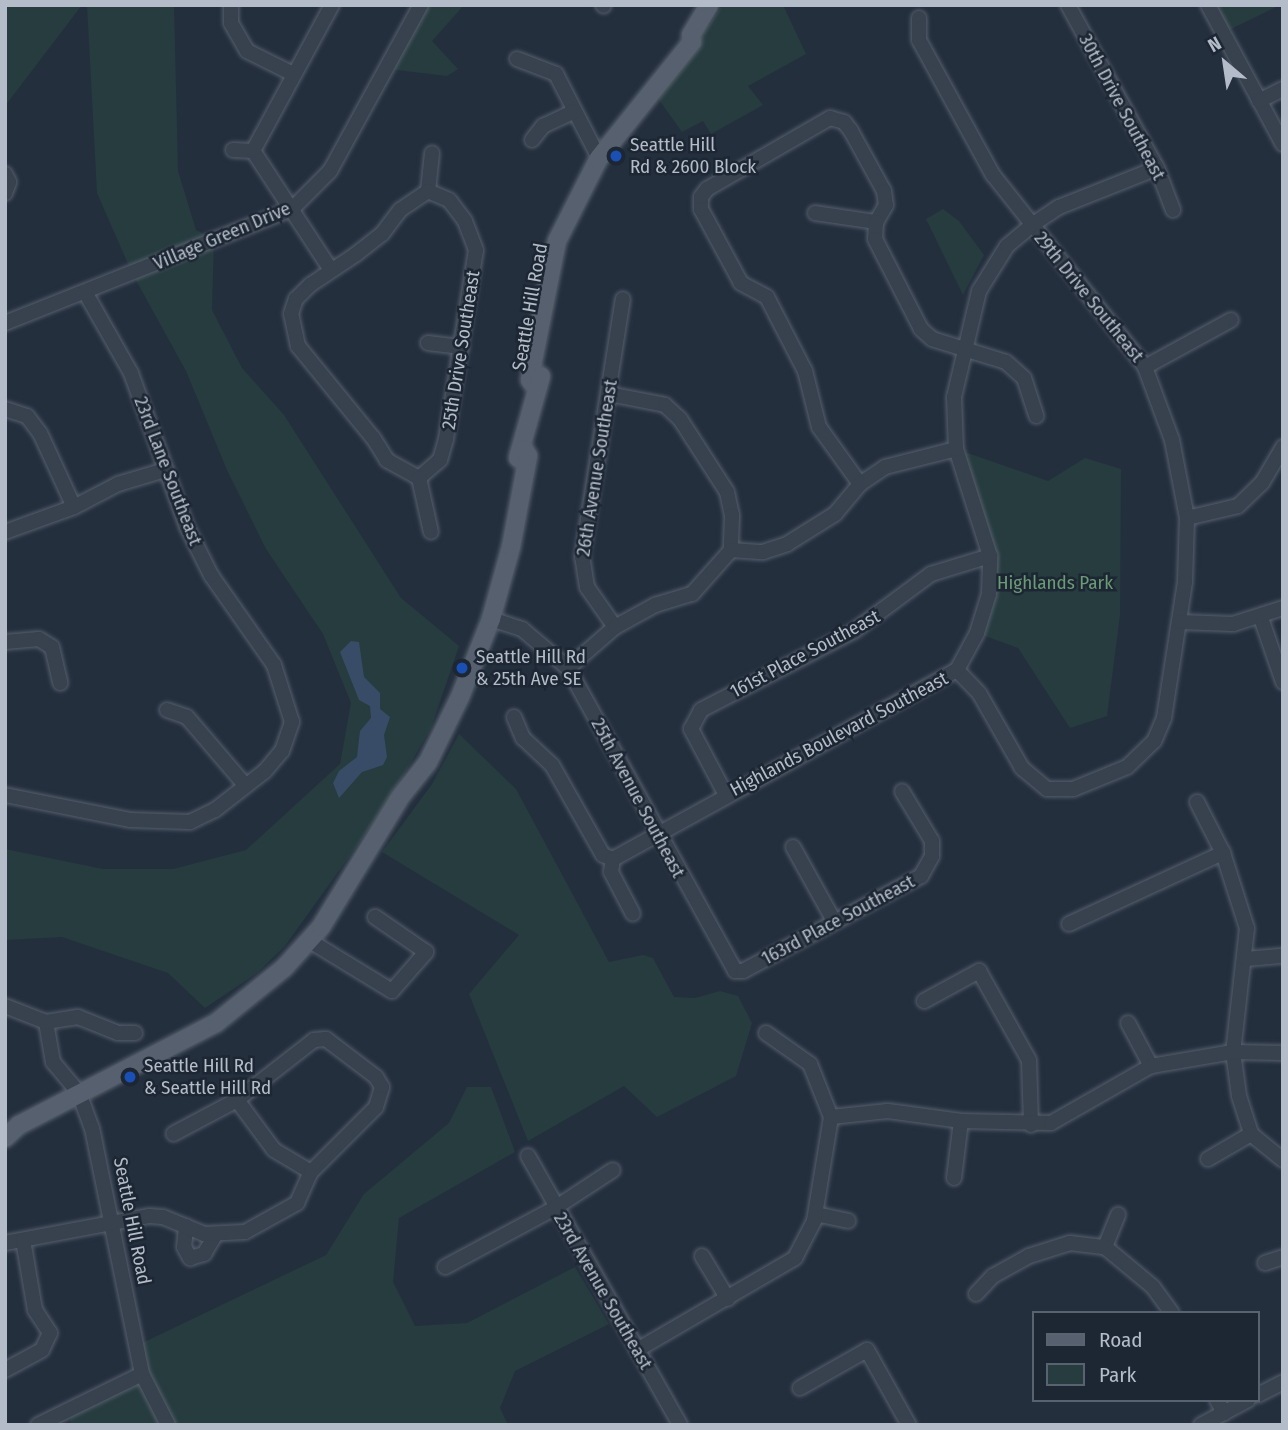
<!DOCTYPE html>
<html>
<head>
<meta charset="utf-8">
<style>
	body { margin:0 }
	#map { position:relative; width:1288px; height:1430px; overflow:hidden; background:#242f3e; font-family:"Fira Sans Condensed",sans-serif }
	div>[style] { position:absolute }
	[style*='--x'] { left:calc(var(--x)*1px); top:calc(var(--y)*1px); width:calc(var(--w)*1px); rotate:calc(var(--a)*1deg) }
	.green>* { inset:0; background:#263c3f }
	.water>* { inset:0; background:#394c67 }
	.roads { filter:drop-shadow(0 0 2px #565f6c) drop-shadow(0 0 2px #565f6c) }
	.minor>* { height:14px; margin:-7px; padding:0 7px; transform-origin:7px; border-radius:7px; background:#38414e }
	.major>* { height:18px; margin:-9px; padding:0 9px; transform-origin:9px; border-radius:9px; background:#56606e }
	.dots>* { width:19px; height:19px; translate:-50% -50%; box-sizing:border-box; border:4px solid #1d2633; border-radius:50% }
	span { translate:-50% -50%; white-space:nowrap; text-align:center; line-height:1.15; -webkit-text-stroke:5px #1d2633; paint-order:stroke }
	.street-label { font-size:19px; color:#b4bcc9 }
	.poi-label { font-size:19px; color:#b4bcc9 }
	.left { translate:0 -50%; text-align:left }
	.park-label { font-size:19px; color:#6b9a76 }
	.frame { position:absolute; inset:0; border:7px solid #b4bcc9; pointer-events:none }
	.legend { position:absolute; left:1032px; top:1311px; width:228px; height:91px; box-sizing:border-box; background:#1d2633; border:2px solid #59626f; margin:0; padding:9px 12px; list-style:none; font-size:21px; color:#b4bcc9 }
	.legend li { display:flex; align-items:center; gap:14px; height:35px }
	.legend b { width:35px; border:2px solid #59626f }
	.north { position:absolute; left:1190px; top:28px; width:70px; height:70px; -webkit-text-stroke:5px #1d2633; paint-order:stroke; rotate:331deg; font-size:19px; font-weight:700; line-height:28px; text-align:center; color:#b4bcc9 }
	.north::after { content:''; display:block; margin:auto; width:24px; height:32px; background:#b4bcc9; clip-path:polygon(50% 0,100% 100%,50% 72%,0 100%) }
</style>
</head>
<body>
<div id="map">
	<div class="green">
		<div style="clip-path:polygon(5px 5px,82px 5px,5px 106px)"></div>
		<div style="clip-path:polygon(87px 5px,174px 5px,178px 171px,196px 230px,214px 239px,212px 310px,242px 368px,284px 415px,401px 598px,459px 646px,431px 728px,387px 804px,285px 946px,257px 973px,205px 1008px,168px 973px,62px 937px,5px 940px,5px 849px,103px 869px,173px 869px,246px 850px,340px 764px,351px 703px,323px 634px,266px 549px,227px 470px,186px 371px,132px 273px,97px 193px)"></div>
		<div style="clip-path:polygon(421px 5px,464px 5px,432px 41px,458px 69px,447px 76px,388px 69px)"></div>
		<div style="clip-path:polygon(723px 5px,783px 5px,806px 54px,748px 86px,763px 105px,711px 134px,703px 121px,682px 132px,657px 97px)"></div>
		<div style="clip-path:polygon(1214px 5px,1280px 5px,1227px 31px)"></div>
		<div style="clip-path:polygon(943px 209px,959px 221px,984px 255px,963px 295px,926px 219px)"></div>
		<div style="clip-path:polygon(956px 449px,1048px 481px,1085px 458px,1121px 469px,1120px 615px,1107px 716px,1070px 728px,1018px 648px,977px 633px,990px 556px)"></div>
		<div style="clip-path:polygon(459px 734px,516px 789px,609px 962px,643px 955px,653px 958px,674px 997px,695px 998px,720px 991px,738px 996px,752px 1023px,736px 1076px,657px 1117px,624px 1086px,528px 1141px,469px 994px,519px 935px,382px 852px,432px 784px)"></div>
		<div style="clip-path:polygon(467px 1087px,491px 1087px,515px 1152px,399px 1218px,393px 1282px,415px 1326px,467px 1323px,575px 1267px,609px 1324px,515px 1371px,500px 1408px,508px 1425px,70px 1425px,72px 1407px,141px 1374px,136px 1346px,326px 1255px,364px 1194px,449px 1123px)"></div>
	</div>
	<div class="water">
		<div style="clip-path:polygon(351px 641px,359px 642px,364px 677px,380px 693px,380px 709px,390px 717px,384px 735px,387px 757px,383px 765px,362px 772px,339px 798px,333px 783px,339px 771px,357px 757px,360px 731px,371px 718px,370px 706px,359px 700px,340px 652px)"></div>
	</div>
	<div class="roads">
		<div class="minor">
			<div style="--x:231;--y:5;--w:18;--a:90"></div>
			<div style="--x:231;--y:23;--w:32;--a:60"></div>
			<div style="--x:247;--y:51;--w:51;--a:26.6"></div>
			<div style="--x:603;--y:5;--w:1;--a:45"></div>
			<div style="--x:1068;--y:5;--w:186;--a:61.4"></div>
			<div style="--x:1157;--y:168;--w:45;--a:69.1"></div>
			<div style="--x:1208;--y:5;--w:158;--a:61.7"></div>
			<div style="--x:919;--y:18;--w:22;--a:90"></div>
			<div style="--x:919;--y:40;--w:154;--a:61.3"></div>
			<div style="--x:993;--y:175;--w:245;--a:51.6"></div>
			<div style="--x:1145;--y:367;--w:78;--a:69.7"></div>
			<div style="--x:1172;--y:440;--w:79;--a:79.1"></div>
			<div style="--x:1187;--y:518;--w:64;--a:91.8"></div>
			<div style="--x:1185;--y:582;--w:138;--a:98.8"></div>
			<div style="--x:1164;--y:718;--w:25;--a:113"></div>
			<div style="--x:1154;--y:741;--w:37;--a:136"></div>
			<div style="--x:1127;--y:767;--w:58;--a:157.8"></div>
			<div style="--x:1073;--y:789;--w:26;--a:180"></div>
			<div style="--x:1047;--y:789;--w:33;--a:-140"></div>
			<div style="--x:1022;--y:768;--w:86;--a:-119.8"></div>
			<div style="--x:979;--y:693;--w:32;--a:-134"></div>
			<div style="--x:517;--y:59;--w:42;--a:21"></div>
			<div style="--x:556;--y:74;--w:94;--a:62.9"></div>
			<div style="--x:1259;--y:101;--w:27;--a:-27"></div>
			<div style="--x:532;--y:140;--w:18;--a:-52"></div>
			<div style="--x:543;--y:126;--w:35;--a:-25"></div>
			<div style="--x:233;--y:150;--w:20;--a:3"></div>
			<div style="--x:5;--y:174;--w:9;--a:63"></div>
			<div style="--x:9;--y:182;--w:12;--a:110"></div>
			<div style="--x:428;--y:191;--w:38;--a:-84"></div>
			<div style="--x:815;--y:213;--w:62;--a:8.4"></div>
			<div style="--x:331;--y:270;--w:142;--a:-123.2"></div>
			<div style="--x:253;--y:151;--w:166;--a:-61.6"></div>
			<div style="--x:5;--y:323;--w:309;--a:-21.7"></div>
			<div style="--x:292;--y:209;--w:54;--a:-45"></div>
			<div style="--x:330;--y:171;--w:189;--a:-61.3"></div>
			<div style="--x:428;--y:343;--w:34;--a:7"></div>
			<div style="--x:1145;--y:367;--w:98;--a:-28.7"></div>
			<div style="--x:609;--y:394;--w:57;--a:11.1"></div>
			<div style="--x:665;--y:405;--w:21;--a:43"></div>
			<div style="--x:680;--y:419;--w:87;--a:57.2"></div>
			<div style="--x:727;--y:492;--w:24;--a:78"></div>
			<div style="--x:732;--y:515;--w:35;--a:92"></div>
			<div style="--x:5;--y:409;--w:23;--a:18"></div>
			<div style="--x:27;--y:416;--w:21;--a:53"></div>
			<div style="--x:40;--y:433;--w:81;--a:65.3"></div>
			<div style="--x:419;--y:478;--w:37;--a:-151"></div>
			<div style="--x:387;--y:460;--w:26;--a:-122"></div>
			<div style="--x:373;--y:438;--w:119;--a:-129.2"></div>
			<div style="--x:298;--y:346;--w:33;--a:-102"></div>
			<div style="--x:291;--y:314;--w:16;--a:-72"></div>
			<div style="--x:296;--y:299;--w:20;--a:-45"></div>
			<div style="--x:310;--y:285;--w:54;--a:-33.7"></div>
			<div style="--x:355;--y:255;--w:34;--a:-38"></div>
			<div style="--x:382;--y:234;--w:30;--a:-53"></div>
			<div style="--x:400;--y:210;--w:34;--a:-34"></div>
			<div style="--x:419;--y:478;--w:28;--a:-41"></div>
			<div style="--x:440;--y:460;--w:22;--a:-74"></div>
			<div style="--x:446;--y:439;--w:191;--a:-81"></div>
			<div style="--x:476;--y:250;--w:31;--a:-111"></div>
			<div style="--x:465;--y:221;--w:26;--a:-127"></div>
			<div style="--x:449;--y:200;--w:23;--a:-157"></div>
			<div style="--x:419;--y:478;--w:55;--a:77.5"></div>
			<div style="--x:860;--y:484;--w:70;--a:-125.7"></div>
			<div style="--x:819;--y:427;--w:58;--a:-104"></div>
			<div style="--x:805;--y:371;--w:83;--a:-117.2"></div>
			<div style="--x:767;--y:297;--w:30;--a:-152"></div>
			<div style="--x:741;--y:283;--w:84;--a:-118.4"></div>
			<div style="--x:701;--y:209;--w:12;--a:-90"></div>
			<div style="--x:701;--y:197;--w:10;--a:-53"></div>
			<div style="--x:707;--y:189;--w:142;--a:-30"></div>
			<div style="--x:830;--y:118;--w:15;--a:16"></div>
			<div style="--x:844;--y:122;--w:11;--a:52"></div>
			<div style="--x:851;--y:131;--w:68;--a:61.2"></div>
			<div style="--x:884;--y:191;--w:14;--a:82"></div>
			<div style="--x:886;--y:205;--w:20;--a:120"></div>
			<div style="--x:876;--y:222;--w:17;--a:93"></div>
			<div style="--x:875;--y:239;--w:101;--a:62.9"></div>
			<div style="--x:921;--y:329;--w:15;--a:42"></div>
			<div style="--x:932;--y:339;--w:77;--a:17.3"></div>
			<div style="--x:1006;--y:362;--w:24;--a:42"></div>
			<div style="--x:1024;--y:378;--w:40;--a:72"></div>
			<div style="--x:1187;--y:518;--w:52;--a:-13.2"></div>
			<div style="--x:1238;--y:506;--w:33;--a:-44"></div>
			<div style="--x:1262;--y:483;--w:42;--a:-59.7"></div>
			<div style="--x:5;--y:532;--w:73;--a:-19.9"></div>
			<div style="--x:74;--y:507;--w:50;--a:-27.6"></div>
			<div style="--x:118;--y:484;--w:49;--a:-16.6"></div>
			<div style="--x:731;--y:550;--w:32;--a:4"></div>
			<div style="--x:763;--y:552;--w:25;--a:-18"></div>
			<div style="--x:787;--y:544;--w:57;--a:-32"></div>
			<div style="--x:835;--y:514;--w:39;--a:-50"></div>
			<div style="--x:860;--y:484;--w:30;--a:-34"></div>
			<div style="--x:885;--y:467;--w:73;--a:-14.2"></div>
			<div style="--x:1261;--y:618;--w:68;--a:71"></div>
			<div style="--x:491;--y:619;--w:33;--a:18"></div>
			<div style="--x:522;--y:629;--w:60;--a:40.3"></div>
			<div style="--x:568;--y:668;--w:346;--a:61.1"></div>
			<div style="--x:735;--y:971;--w:8;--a:0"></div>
			<div style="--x:743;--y:971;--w:202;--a:-28.1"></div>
			<div style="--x:921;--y:876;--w:23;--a:-61"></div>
			<div style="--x:932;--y:856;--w:15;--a:-90"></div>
			<div style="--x:932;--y:841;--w:58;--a:-121"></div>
			<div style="--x:1180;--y:622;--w:53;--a:2.2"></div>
			<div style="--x:1233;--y:624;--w:52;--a:-17.7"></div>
			<div style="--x:615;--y:627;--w:49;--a:-125"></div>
			<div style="--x:587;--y:587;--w:30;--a:-99"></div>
			<div style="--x:582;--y:557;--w:261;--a:-81"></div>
			<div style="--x:5;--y:642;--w:34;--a:-5"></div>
			<div style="--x:39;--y:639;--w:15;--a:32"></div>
			<div style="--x:52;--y:647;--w:37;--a:77"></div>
			<div style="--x:568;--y:668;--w:62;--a:-41.1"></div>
			<div style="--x:615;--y:627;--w:46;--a:-28.8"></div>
			<div style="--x:655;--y:605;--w:39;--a:-17"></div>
			<div style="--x:692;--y:594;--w:59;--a:-48.4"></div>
			<div style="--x:167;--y:710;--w:21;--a:19"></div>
			<div style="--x:187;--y:717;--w:89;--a:49.5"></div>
			<div style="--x:514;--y:717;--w:23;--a:67"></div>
			<div style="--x:523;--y:738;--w:40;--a:43"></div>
			<div style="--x:552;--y:765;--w:103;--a:60.5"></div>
			<div style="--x:603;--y:855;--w:11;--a:22"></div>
			<div style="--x:613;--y:859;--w:393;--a:-28.8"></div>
			<div style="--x:957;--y:670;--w:42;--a:-61.6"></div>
			<div style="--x:977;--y:633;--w:41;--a:-72.9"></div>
			<div style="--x:989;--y:594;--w:38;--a:-88"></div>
			<div style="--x:990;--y:556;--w:112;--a:-107.6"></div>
			<div style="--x:956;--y:449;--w:52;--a:-92.2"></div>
			<div style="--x:954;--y:397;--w:109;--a:-76.7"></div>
			<div style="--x:979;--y:291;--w:53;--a:-58.1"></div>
			<div style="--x:1007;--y:246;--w:33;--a:-40"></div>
			<div style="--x:1032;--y:225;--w:32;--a:-34"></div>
			<div style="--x:1059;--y:207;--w:105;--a:-21.7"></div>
			<div style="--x:5;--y:795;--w:127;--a:11.3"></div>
			<div style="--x:130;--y:820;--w:60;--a:1.9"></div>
			<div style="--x:190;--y:822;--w:28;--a:-26"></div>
			<div style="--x:215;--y:810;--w:63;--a:-38"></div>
			<div style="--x:265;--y:771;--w:26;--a:-50"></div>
			<div style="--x:282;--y:751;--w:31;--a:-71"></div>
			<div style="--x:292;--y:722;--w:60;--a:-107.5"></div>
			<div style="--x:274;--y:665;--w:110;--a:-125"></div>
			<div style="--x:211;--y:575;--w:54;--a:-116.6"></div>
			<div style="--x:187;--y:527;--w:164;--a:-110"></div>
			<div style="--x:131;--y:373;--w:93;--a:-119.6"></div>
			<div style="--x:726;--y:795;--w:75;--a:-117.9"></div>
			<div style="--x:691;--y:729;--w:21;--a:-62"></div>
			<div style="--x:701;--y:710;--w:172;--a:-27.3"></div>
			<div style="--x:854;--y:631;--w:96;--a:-36.5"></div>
			<div style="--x:931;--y:574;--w:62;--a:-17"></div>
			<div style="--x:1197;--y:802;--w:57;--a:63"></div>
			<div style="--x:1223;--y:853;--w:79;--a:72.3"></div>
			<div style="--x:1247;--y:928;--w:125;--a:96.4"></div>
			<div style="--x:1233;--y:1052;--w:44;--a:82.2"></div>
			<div style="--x:1239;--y:1096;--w:40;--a:72"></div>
			<div style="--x:1251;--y:1134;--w:41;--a:39.1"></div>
			<div style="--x:793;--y:847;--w:85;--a:61"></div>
			<div style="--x:613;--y:859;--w:13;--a:99"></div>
			<div style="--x:611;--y:872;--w:47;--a:62.4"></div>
			<div style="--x:1069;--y:924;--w:170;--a:-24.8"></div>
			<div style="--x:310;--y:941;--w:96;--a:31.4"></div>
			<div style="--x:392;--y:991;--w:52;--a:-48.9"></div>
			<div style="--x:426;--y:952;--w:62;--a:-145.5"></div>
			<div style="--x:1246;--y:959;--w:37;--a:-5"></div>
			<div style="--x:924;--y:1001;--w:63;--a:-28.6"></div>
			<div style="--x:979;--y:971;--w:102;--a:60.7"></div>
			<div style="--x:1029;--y:1060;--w:65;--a:88.2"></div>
			<div style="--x:5;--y:1006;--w:44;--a:21.3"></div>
			<div style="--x:46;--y:1022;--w:41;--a:80.1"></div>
			<div style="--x:53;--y:1062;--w:40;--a:50"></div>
			<div style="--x:79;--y:1093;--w:37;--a:70"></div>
			<div style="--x:92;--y:1128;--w:251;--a:78.5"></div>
			<div style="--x:142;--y:1374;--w:57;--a:63"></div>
			<div style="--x:46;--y:1022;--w:32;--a:-9"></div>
			<div style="--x:78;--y:1017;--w:43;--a:21.8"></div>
			<div style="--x:118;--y:1033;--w:17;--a:0"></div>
			<div style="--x:1128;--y:1023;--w:49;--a:61.9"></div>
			<div style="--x:766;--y:1033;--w:54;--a:35.2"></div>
			<div style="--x:810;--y:1064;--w:57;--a:68.4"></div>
			<div style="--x:237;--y:1100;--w:62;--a:53.5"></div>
			<div style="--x:274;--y:1150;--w:43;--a:30.7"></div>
			<div style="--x:528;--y:1156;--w:309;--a:60.5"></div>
			<div style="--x:1208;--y:1159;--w:50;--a:-30.2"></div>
			<div style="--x:954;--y:1178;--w:57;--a:-83"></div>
			<div style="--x:816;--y:1214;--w:33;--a:12"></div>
			<div style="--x:186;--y:1226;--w:21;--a:95"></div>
			<div style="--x:184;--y:1247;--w:13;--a:61"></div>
			<div style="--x:190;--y:1258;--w:15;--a:-16"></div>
			<div style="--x:204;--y:1254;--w:21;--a:-59"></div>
			<div style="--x:5;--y:1243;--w:147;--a:-10.6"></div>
			<div style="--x:149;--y:1216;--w:14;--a:4"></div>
			<div style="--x:163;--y:1217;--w:44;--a:22.5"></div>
			<div style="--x:204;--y:1234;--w:41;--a:-2.8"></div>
			<div style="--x:245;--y:1232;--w:60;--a:-29.1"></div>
			<div style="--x:297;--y:1203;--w:34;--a:-66"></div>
			<div style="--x:311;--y:1172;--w:92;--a:-45"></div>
			<div style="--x:376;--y:1107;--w:21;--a:-73"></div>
			<div style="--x:382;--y:1087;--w:12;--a:-121"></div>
			<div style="--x:376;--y:1077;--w:63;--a:-142.8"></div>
			<div style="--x:326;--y:1039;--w:12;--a:175"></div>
			<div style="--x:314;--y:1040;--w:98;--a:142.1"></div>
			<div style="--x:237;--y:1100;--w:72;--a:152"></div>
			<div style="--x:1105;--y:1247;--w:35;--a:-68"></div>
			<div style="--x:702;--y:1256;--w:50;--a:58.8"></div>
			<div style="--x:1265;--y:1263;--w:19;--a:-18"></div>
			<div style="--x:445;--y:1267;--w:125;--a:-28.2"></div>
			<div style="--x:555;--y:1208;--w:69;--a:-33.2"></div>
			<div style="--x:976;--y:1294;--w:25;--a:-47"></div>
			<div style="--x:993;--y:1276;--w:41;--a:-29.1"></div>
			<div style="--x:1029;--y:1256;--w:43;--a:-17.6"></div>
			<div style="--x:1070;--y:1243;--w:35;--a:7"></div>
			<div style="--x:1105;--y:1247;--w:62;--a:39.8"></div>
			<div style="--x:1153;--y:1287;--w:32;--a:54"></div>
			<div style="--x:637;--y:1350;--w:183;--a:-30.2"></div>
			<div style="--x:795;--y:1258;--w:42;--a:-62.8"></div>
			<div style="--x:814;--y:1221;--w:105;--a:-80.7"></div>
			<div style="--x:831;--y:1117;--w:57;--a:-6"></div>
			<div style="--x:888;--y:1111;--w:74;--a:7.8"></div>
			<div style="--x:961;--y:1121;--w:90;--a:1.3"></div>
			<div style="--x:1051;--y:1123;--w:115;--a:-29.7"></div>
			<div style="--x:1151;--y:1066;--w:83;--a:-9.7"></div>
			<div style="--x:1233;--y:1052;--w:50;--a:1.1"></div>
			<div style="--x:5;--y:1370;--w:42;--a:-28.4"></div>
			<div style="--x:42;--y:1350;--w:19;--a:-65"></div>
			<div style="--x:50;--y:1333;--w:27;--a:-123"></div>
			<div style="--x:35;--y:1310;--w:71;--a:-99.7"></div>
			<div style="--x:800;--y:1388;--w:77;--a:-29.6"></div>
			<div style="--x:867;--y:1350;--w:86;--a:60.8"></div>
			<div style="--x:1258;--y:1395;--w:28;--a:-27"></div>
			<div style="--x:1217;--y:1400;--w:15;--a:62"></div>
			<div style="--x:38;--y:1425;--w:116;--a:-26.1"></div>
			<div style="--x:1201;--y:1425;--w:53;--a:-28"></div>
		</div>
		<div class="major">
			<div style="--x:534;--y:385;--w:6;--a:-129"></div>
			<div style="--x:530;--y:380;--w:24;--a:-81"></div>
			<div style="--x:534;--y:356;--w:117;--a:-78.7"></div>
			<div style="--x:557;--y:241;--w:93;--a:-63.2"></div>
			<div style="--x:599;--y:158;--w:149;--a:-51.3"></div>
			<div style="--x:692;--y:42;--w:7;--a:-98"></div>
			<div style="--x:691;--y:35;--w:35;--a:-59"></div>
			<div style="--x:518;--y:458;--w:85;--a:-74.3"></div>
			<div style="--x:5;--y:1138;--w:19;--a:-43"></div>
			<div style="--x:19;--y:1125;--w:222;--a:-27.4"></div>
			<div style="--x:216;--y:1023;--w:87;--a:-39"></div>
			<div style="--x:284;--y:968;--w:55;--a:-47.9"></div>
			<div style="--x:321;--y:927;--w:153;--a:-58.6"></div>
			<div style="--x:401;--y:796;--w:43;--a:-51.5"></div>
			<div style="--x:428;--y:762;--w:72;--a:-63.8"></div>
			<div style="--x:460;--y:697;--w:84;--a:-68.3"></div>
			<div style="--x:491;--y:619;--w:75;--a:-74.5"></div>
			<div style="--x:511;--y:547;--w:93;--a:-79.4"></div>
			<div style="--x:528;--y:456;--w:8;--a:-120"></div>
		</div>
	</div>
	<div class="dots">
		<div style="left:616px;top:156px;background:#1a4fb4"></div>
		<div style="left:462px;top:668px;background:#1a4fb4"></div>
		<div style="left:130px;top:1077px;background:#1a4fb4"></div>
	</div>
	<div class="street-label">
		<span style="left:1122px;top:107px;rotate:62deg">30th Drive Southeast</span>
		<span style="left:222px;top:236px;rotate:-23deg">Village Green Drive</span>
		<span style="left:1089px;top:297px;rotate:51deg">29th Drive Southeast</span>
		<span style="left:530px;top:307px;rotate:-80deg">Seattle Hill Road</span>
		<span style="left:461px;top:350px;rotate:-81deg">25th Drive Southeast</span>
		<span style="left:597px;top:468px;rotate:-81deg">26th Avenue Southeast</span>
		<span style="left:168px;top:471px;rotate:69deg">23rd Lane Southeast</span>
		<span style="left:805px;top:654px;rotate:-28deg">161st Place Southeast</span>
		<span style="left:839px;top:734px;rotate:-28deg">Highlands Boulevard Southeast</span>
		<span style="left:638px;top:798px;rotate:62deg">25th Avenue Southeast</span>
		<span style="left:838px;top:920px;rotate:-28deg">163rd Place Southeast</span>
		<span style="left:132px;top:1221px;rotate:79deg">Seattle Hill Road</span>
		<span style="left:603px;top:1291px;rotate:60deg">23rd Avenue Southeast</span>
	</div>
	<div class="poi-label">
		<span class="left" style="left:630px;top:156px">Seattle Hill<br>Rd &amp; 2600 Block</span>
		<span class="left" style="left:476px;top:668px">Seattle Hill Rd<br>&amp; 25th Ave SE</span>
		<span class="left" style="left:144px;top:1077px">Seattle Hill Rd<br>&amp; Seattle Hill Rd</span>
	</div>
	<div class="park-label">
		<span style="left:1055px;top:583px">Highlands Park</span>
	</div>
	<div class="frame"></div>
	<ul class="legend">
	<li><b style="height:9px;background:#56606e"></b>Road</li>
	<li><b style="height:19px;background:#263c3f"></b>Park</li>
	</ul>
	<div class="north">N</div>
</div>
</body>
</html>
